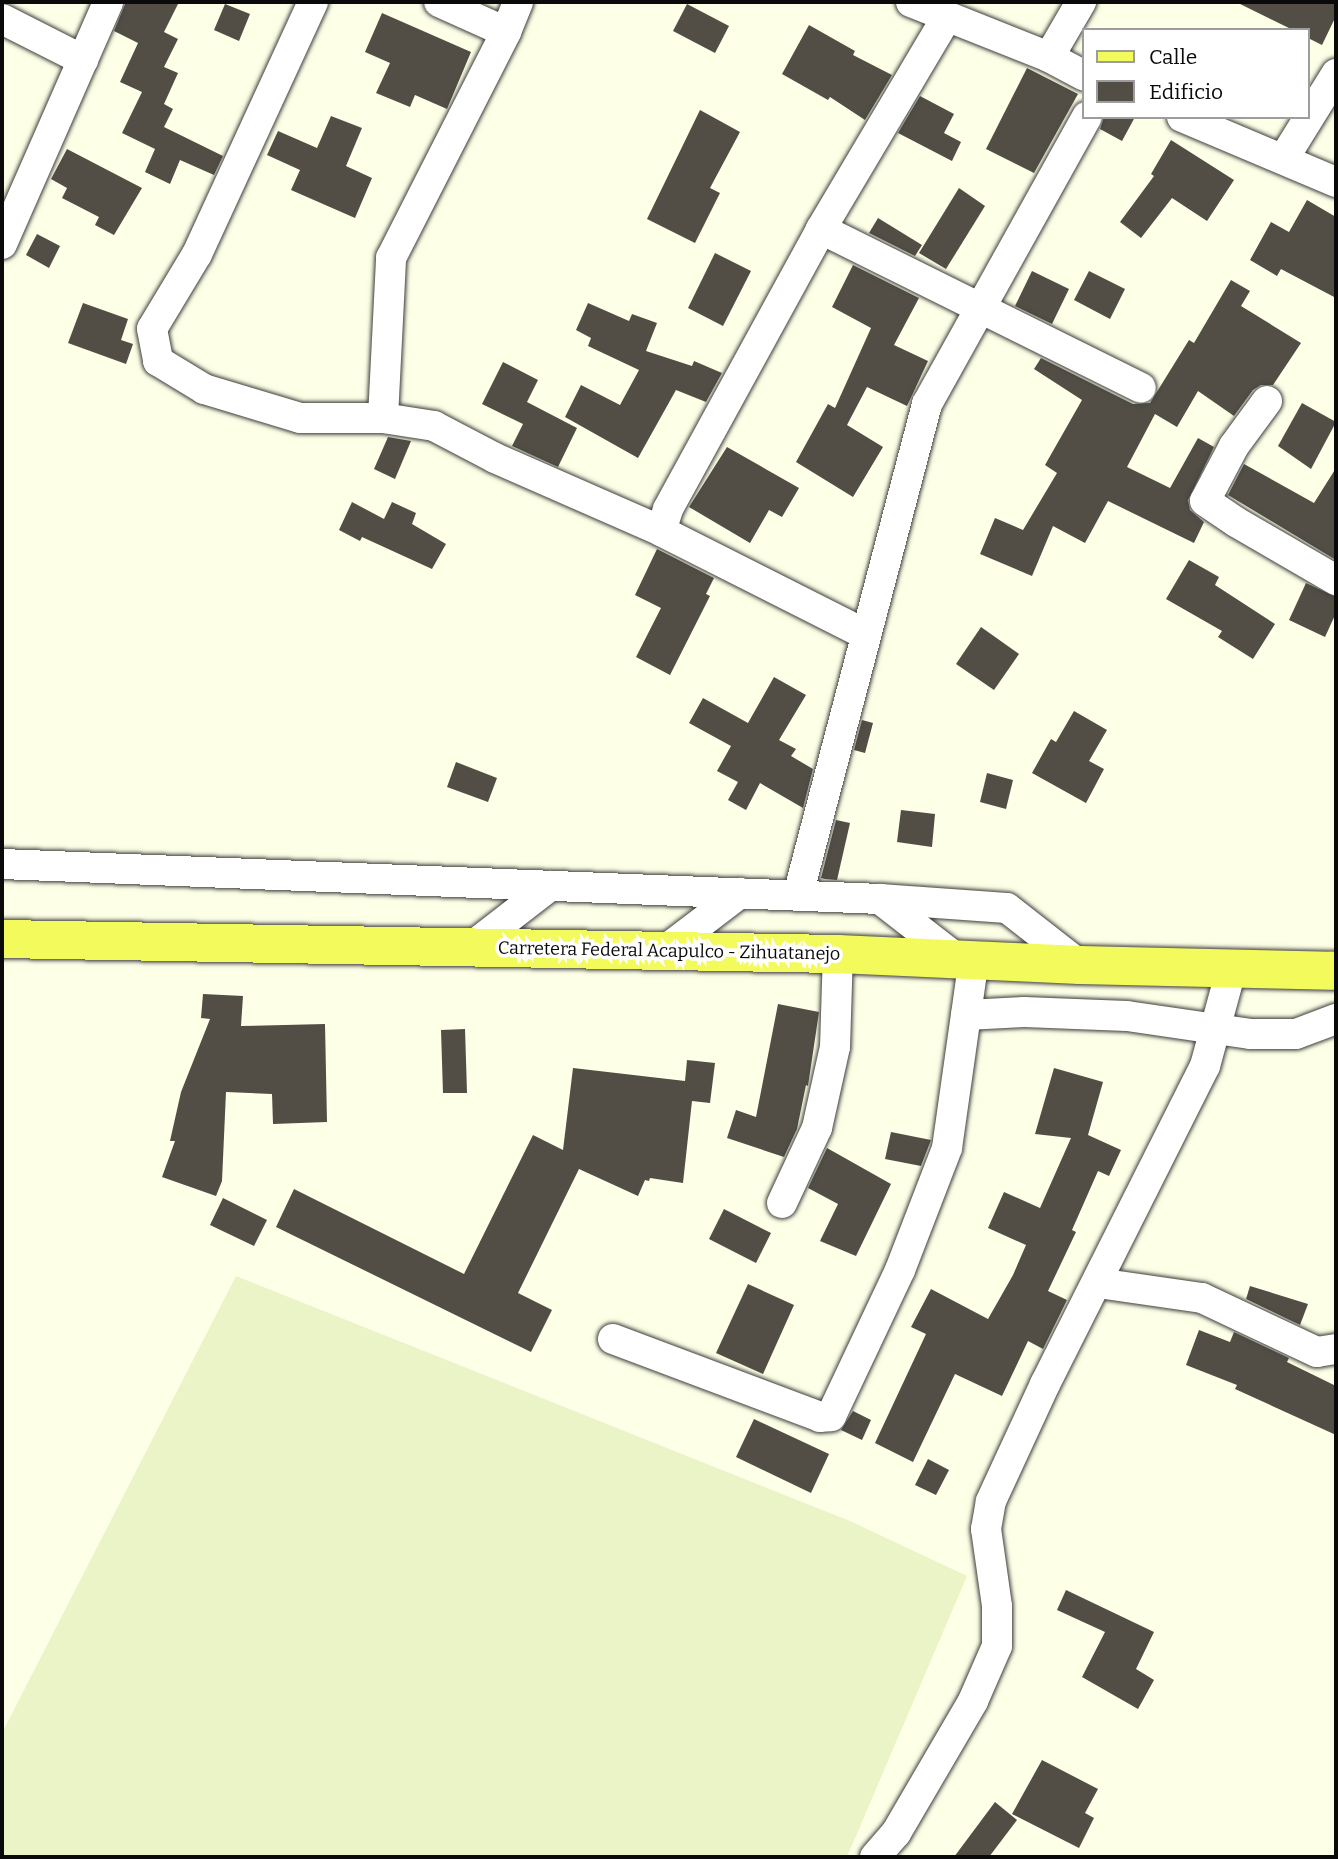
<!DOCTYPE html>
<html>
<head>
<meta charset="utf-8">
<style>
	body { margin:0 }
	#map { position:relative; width:1338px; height:1859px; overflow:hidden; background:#fdffe6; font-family:Bitter,serif }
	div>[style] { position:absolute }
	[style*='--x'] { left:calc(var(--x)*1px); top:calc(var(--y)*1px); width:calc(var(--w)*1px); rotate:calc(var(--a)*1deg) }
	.farmland>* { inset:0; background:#ebf4c7 }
	.building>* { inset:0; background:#524e46 }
	.roads { filter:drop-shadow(0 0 2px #3d3d3d) drop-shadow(0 0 2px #3d3d3d) }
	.minor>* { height:30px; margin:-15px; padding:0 15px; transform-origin:15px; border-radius:15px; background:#fff }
	.major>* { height:38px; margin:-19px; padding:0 19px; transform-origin:19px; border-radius:19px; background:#f3fa5b }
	span { translate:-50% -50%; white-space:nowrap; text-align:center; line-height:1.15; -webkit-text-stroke:7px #fff; paint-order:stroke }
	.street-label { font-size:18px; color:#0a0a0a }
	.frame { position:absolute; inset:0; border:4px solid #0a0a0a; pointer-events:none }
	.legend { position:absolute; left:1082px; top:28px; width:228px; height:91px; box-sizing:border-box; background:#fff; border:2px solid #9d9d9d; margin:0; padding:9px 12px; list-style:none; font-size:21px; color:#0a0a0a }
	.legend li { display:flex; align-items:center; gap:14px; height:35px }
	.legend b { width:35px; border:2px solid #9d9d9d }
</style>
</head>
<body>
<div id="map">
	<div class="farmland">
		<div style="clip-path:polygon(236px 1276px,850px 1521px,967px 1576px,847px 1857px,2px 1857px,2px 1733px)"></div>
	</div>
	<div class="building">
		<div style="clip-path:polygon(126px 2px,179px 2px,164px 32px,178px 39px,164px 67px,178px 73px,164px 104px,173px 109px,164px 127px,223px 156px,214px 175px,180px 160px,170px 184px,145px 172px,155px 149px,122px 133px,142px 92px,120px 82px,138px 43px,114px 31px)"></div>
		<div style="clip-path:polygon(1236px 2px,1336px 2px,1336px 16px,1322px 45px,1308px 38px,1308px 30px,1293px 30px)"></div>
		<div style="clip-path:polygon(225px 4px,250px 14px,239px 41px,214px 30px)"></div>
		<div style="clip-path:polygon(687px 4px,729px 26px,715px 53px,673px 31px)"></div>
		<div style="clip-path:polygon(382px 13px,471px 52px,447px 109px,415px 95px,410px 107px,376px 93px,390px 63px,365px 52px)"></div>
		<div style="clip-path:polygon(809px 25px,855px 51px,853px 55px,892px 75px,865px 120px,830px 97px,828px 100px,782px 74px)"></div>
		<div style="clip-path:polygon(1027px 68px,1078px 94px,1034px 173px,986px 149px)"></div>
		<div style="clip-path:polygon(920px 96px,954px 114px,944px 133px,961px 142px,952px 161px,898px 133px)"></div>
		<div style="clip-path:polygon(700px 110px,740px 132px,710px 188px,720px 193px,695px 243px,647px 219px)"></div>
		<div style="clip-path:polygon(331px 116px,362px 128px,346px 166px,372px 178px,355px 218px,291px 190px,300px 170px,267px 155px,278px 131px,317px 148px)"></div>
		<div style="clip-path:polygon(1104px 117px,1135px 117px,1122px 141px,1100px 129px)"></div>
		<div style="clip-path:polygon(1171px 140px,1234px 180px,1207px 221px,1172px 198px,1141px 238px,1120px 222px,1154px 176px,1151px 174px)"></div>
		<div style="clip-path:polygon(67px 149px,142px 188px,114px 235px,95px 225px,99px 217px,62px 198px,67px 188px,51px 179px)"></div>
		<div style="clip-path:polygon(959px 188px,985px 206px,946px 269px,919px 253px)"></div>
		<div style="clip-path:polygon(1307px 200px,1336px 217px,1336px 298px,1281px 269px,1277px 276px,1250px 260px,1271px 222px,1289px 232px)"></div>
		<div style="clip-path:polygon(878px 218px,922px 245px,915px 256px,869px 233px)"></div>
		<div style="clip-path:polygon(37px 234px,60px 246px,49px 268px,26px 255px)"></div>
		<div style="clip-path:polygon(715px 253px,751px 271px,723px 326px,688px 308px)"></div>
		<div style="clip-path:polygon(853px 265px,919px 298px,894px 345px,928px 361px,907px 406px,867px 387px,847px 425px,883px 447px,853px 497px,796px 462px,828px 404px,835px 408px,871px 328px,832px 307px)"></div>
		<div style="clip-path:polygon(1032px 271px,1069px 289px,1052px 324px,1015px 306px)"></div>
		<div style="clip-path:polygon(1089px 271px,1125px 289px,1110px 319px,1074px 300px)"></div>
		<div style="clip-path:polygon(1231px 280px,1250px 291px,1241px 306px,1301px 343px,1273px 385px,1261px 385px,1253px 390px,1234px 416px,1198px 391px,1177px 427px,1155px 414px,1127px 467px,1170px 488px,1198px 438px,1214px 447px,1188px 500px,1190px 510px,1204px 522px,1194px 543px,1108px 501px,1085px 543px,1053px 526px,1032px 576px,980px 554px,995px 518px,1023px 530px,1057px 473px,1045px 465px,1082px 400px,1034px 369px,1041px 358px,1133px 404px,1150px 403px,1189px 340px,1194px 343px)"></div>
		<div style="clip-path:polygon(83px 303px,128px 319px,121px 340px,133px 344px,126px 364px,68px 343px)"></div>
		<div style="clip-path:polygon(588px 303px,629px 321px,632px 314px,657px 323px,646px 351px,692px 366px,694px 361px,722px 373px,706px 402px,676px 390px,638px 458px,565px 417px,581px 385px,620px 405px,639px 370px,588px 346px,591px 338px,576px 330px)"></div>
		<div style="clip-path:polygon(503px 362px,538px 380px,527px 402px,577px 428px,558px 467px,512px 446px,523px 424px,482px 404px)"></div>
		<div style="clip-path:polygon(1302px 403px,1336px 422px,1311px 469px,1278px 446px)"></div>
		<div style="clip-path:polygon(388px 437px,411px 441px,395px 479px,374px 469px)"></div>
		<div style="clip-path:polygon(727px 447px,799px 488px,782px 517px,769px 510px,750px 543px,689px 507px)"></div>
		<div style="clip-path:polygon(1244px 464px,1314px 503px,1336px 468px,1336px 560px,1228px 495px)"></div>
		<div style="clip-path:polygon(352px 502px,384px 519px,392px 502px,416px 513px,412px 524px,446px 544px,432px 569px,362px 537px,360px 541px,339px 530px)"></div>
		<div style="clip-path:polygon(657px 549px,714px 578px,706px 594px,710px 596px,670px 675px,636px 657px,661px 608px,635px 595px)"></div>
		<div style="clip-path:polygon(1189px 560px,1219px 577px,1215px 585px,1275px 624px,1253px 659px,1218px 637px,1222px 631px,1166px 599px)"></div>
		<div style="clip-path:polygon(1306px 583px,1336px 597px,1336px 613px,1325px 637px,1289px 620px)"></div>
		<div style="clip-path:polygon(981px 627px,1019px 654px,994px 690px,956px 664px)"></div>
		<div style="clip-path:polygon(774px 677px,806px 695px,779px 740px,796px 749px,791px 756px,813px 769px,803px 808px,760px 783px,746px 810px,728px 800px,738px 782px,717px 771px,731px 746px,689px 723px,703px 698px,748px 723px)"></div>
		<div style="clip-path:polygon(1074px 711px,1107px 730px,1089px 761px,1104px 769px,1086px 803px,1032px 773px,1051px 739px,1056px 742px)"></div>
		<div style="clip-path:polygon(862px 720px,873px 723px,865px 753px,854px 750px)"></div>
		<div style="clip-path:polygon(456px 762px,497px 778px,488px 802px,447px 787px)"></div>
		<div style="clip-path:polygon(987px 773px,1013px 780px,1006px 809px,980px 802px)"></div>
		<div style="clip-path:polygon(901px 810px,935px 814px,932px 847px,897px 842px)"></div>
		<div style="clip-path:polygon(836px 820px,850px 823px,837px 880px,825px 879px,821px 878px)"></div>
		<div style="clip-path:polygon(203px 994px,243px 996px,241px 1026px,325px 1024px,327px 1122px,273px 1124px,272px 1094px,226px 1092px,222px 1181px,216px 1196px,162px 1177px,175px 1141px,170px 1141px,181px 1092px,210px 1019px,201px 1018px)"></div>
		<div style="clip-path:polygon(778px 1004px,819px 1012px,808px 1086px,806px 1085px,797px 1129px,784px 1157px,727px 1138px,736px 1110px,756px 1117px)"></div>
		<div style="clip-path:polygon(465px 1029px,467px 1093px,443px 1093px,441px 1030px)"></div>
		<div style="clip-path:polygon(687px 1060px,715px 1063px,710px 1103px,692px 1101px,683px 1183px,650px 1178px,649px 1181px,645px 1180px,638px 1196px,579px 1169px,518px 1293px,552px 1310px,531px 1352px,276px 1227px,294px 1189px,464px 1274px,533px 1135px,563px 1150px,573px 1068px,685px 1081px)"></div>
		<div style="clip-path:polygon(1054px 1068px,1103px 1082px,1088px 1135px,1121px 1150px,1109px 1176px,1098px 1171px,1072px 1230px,1076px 1232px,1048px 1291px,1067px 1300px,1043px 1349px,1028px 1341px,1002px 1396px,955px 1374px,913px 1462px,875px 1443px,926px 1334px,911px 1327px,931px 1289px,988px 1319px,1013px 1275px,1026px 1245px,988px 1228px,1004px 1192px,1040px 1208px,1071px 1138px,1035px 1134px)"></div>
		<div style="clip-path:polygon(891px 1132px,931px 1140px,921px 1166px,885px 1159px)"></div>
		<div style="clip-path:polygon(827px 1148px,891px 1184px,856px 1256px,820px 1241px,838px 1204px,808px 1188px)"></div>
		<div style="clip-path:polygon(223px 1198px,267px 1220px,254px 1246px,210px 1225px)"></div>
		<div style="clip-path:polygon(724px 1209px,771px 1233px,756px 1263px,709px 1239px)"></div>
		<div style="clip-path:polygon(748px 1284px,794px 1305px,763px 1374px,716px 1353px)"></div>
		<div style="clip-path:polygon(1250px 1286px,1308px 1304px,1300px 1325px,1246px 1299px)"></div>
		<div style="clip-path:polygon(1199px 1330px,1230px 1342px,1234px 1332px,1289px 1358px,1287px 1362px,1336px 1386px,1336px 1435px,1235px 1389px,1237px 1385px,1186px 1365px)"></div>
		<div style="clip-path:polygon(853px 1411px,871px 1420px,862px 1440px,841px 1430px)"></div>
		<div style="clip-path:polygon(754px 1419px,829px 1454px,811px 1493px,736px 1457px)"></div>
		<div style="clip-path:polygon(928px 1459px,949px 1470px,936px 1495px,915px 1485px)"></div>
		<div style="clip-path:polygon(1066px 1590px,1154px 1632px,1136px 1669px,1154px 1680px,1138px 1709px,1082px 1677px,1105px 1632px,1057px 1610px)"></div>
		<div style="clip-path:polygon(1042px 1760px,1098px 1789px,1085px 1813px,1094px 1818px,1079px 1848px,1012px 1814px)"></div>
		<div style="clip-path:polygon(995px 1802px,1017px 1820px,989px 1857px,954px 1857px)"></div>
	</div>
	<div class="roads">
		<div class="minor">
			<div style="--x:313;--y:2;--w:277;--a:114.7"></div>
			<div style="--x:197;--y:254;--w:87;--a:121"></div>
			<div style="--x:152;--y:329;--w:33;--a:79"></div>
			<div style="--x:158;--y:361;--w:54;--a:31.3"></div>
			<div style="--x:204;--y:389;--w:100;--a:16.8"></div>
			<div style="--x:300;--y:418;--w:83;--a:0"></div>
			<div style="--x:383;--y:418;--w:52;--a:8.9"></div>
			<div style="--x:434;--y:426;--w:69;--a:27.7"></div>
			<div style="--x:495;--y:458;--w:181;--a:23.7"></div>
			<div style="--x:661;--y:531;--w:229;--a:26.8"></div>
			<div style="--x:439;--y:2;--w:73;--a:24.1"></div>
			<div style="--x:911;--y:2;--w:149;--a:21.7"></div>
			<div style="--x:1049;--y:57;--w:40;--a:28"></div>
			<div style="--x:2;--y:19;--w:91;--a:26.8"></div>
			<div style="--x:1049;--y:57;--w:64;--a:-59.8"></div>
			<div style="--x:1182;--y:117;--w:167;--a:22.9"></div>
			<div style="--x:1284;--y:158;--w:99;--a:-58.2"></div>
			<div style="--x:821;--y:229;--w:357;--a:26.4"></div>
			<div style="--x:2;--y:244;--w:264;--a:-66.3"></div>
			<div style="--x:1267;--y:401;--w:56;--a:126.3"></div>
			<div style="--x:1234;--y:446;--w:62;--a:117.8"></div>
			<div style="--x:1205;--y:501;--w:37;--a:34"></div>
			<div style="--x:1236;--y:522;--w:116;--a:30.1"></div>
			<div style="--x:383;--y:418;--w:160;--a:-87.1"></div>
			<div style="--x:391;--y:258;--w:254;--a:-63"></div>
			<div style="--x:506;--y:32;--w:32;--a:-68"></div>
			<div style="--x:661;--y:531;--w:23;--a:-72"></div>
			<div style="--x:668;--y:509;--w:319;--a:-61.3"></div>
			<div style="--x:821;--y:229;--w:247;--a:-59.3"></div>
			<div style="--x:2;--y:864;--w:879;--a:2.28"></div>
			<div style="--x:880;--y:899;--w:96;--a:37.8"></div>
			<div style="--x:798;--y:895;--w:508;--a:-75.28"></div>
			<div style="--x:927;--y:404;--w:329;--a:-60.9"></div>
			<div style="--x:880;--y:899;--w:127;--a:4.1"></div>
			<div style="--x:1007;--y:908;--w:93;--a:38"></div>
			<div style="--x:471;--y:947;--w:100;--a:-37.7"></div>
			<div style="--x:664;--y:951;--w:96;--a:-37.3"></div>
			<div style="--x:966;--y:1015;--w:58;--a:-3"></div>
			<div style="--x:1024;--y:1012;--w:103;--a:2.2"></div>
			<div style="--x:1127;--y:1016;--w:124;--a:8.3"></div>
			<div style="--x:1250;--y:1034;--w:46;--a:0"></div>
			<div style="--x:1296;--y:1034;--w:43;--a:-20.6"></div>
			<div style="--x:782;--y:1203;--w:83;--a:-65"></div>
			<div style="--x:817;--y:1128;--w:83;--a:-77.5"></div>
			<div style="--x:835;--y:1047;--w:93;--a:-88.2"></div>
			<div style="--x:1098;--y:1283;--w:105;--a:8.2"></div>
			<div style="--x:1202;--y:1298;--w:127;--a:25.2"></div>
			<div style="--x:1317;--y:1352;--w:19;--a:-9"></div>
			<div style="--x:613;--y:1339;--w:221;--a:20.6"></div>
			<div style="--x:820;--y:1417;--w:11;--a:-5"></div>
			<div style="--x:831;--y:1416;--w:161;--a:-64.7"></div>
			<div style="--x:900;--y:1270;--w:131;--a:-68.9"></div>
			<div style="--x:947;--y:1148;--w:191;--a:-81.9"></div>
			<div style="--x:875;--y:1857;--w:32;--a:-49"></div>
			<div style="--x:896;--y:1833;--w:153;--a:-59.7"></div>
			<div style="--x:973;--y:1701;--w:60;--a:-66.4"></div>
			<div style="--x:997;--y:1646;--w:40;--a:-90"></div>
			<div style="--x:997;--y:1606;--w:78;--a:-98.1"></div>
			<div style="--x:986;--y:1529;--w:28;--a:-80"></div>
			<div style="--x:991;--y:1501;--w:129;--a:-65.2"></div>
			<div style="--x:1045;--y:1384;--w:356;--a:-63.3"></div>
			<div style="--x:1205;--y:1066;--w:99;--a:-74.8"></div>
		</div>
		<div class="major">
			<div style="--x:2;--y:939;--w:836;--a:1.03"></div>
			<div style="--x:838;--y:954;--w:242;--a:2.6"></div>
			<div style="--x:1080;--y:965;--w:256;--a:1.3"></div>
		</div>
	</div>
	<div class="street-label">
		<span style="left:669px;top:951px;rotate:1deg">Carretera Federal Acapulco - Zihuatanejo</span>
	</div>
	<div class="frame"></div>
	<ul class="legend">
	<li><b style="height:9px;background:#f3fa5b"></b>Calle</li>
	<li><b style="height:19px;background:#524e46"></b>Edificio</li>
	</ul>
</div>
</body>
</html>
